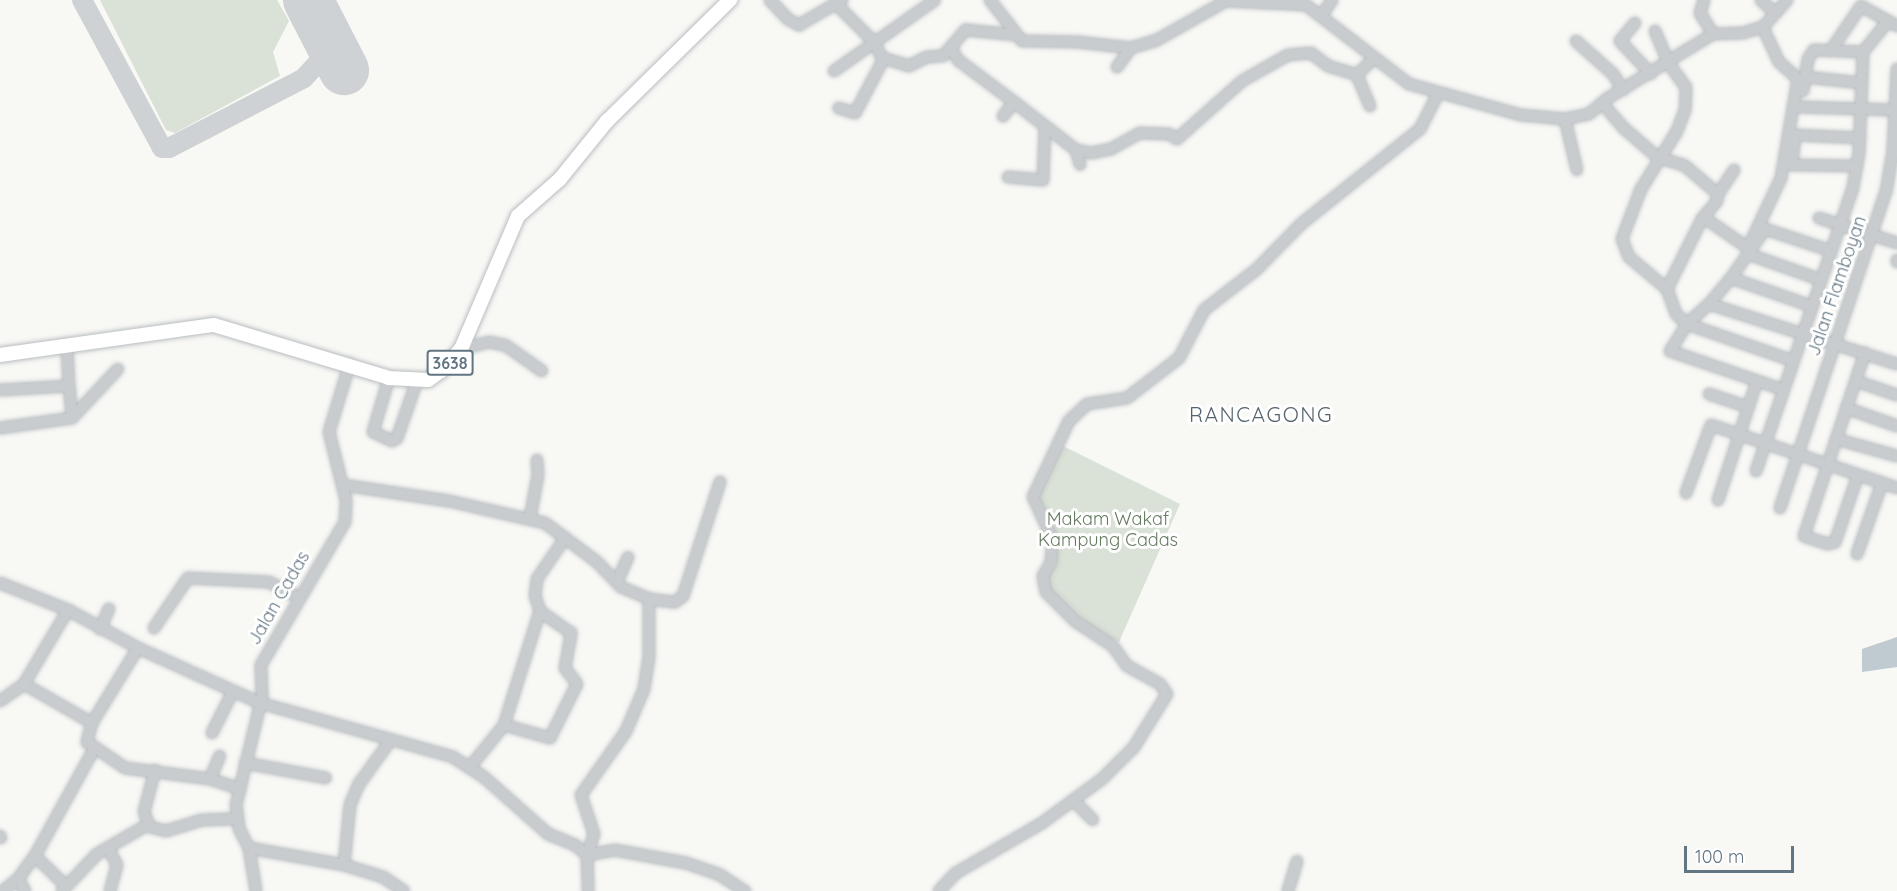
<!DOCTYPE html>
<html>
<head>
<meta charset="utf-8">
<style>
	body { margin:0 }
	#map { position:relative; width:1897px; height:891px; overflow:hidden; background:#f8f8f5; font-family:Quicksand,sans-serif }
	div>[style] { position:absolute }
	[style*='--x'] { left:calc(var(--x)*1px); top:calc(var(--y)*1px); width:calc(var(--w)*1px); rotate:calc(var(--a)*1deg) }
	.green>* { inset:0; background:#dae1d6 }
	.water>* { inset:0; background:#bfcbd0 }
	.taxiway>* { height:20px; margin:-10px; padding:0 10px; transform-origin:10px; border-radius:10px; background:#cfd2d4 }
	.runway>* { height:50px; margin:-25px; padding:0 25px; transform-origin:25px; border-radius:25px; background:#cfd2d4 }
	.roads { filter:drop-shadow(0 0 2px #b9bec1) drop-shadow(0 0 2px #b9bec1) }
	.minor>* { height:10px; margin:-5px; padding:0 5px; transform-origin:5px; border-radius:5px; background:#c8cccf }
	.major>* { height:14px; margin:-7px; padding:0 7px; transform-origin:7px; border-radius:7px; background:#fff }
	span { translate:-50% -50%; white-space:nowrap; text-align:center; line-height:1.15; -webkit-text-stroke:6px #fff; paint-order:stroke }
	.shield-label span { padding:2px 4px; background:#fff; border:2px solid; border-radius:4px; -webkit-text-stroke-width:0 }
	.shield-label { font-size:16px; color:#617582; font-weight:700 }
	.street-label { font-size:18px; color:#617582 }
	.park-label { font-size:18px; color:#667a61 }
	.quarter-label { font-size:21px; color:#54636d; letter-spacing:1.5px }
	.scale { position:absolute; left:1684px; top:846px; width:110px; height:27px; box-sizing:border-box; border:3px solid #617582; border-top:0; padding-left:8px; font-size:18px; line-height:21px; white-space:nowrap; color:#617582; -webkit-text-stroke:4px #fff; paint-order:stroke }
</style>
</head>
<body>
<div id="map">
	<div class="green">
		<div style="clip-path:polygon(100px 0,277px 0,289px 21px,273px 52px,280px 76px,175px 133px,166px 130px)"></div>
		<div style="clip-path:polygon(1061px 445px,1180px 504px,1119px 642px,1084px 625px,1053px 597px,1046px 576px,1056px 547px,1048px 517px,1035px 492px)"></div>
	</div>
	<div class="water">
		<div style="clip-path:polygon(1897px 637px,1897px 667px,1862px 672px,1862px 649px)"></div>
	</div>
	<div class="taxiway">
		<div style="--x:82;--y:0;--w:168;--a:61.6"></div>
		<div style="--x:162;--y:148;--w:7;--a:0"></div>
		<div style="--x:169;--y:148;--w:152;--a:-27.4"></div>
		<div style="--x:304;--y:78;--w:24;--a:-48"></div>
		<div style="--x:320;--y:60;--w:29;--a:-82"></div>
	</div>
	<div class="runway">
		<div style="--x:308;--y:0;--w:79;--a:62.8"></div>
	</div>
	<div class="roads">
		<div class="minor">
			<div style="--x:770;--y:0;--w:26;--a:47"></div>
			<div style="--x:788;--y:19;--w:13;--a:29"></div>
			<div style="--x:799;--y:25;--w:50;--a:-30.2"></div>
			<div style="--x:990;--y:0;--w:52;--a:52"></div>
			<div style="--x:1022;--y:41;--w:56;--a:1"></div>
			<div style="--x:1078;--y:42;--w:53;--a:6.5"></div>
			<div style="--x:1131;--y:48;--w:27;--a:-17"></div>
			<div style="--x:1157;--y:40;--w:79;--a:-29.5"></div>
			<div style="--x:1226;--y:1;--w:80;--a:2.9"></div>
			<div style="--x:1306;--y:5;--w:130;--a:37.5"></div>
			<div style="--x:1409;--y:84;--w:116;--a:15.5"></div>
			<div style="--x:1521;--y:115;--w:44;--a:5.2"></div>
			<div style="--x:1565;--y:119;--w:25;--a:-12"></div>
			<div style="--x:1589;--y:114;--w:25;--a:-40"></div>
			<div style="--x:1608;--y:98;--w:123;--a:-31.4"></div>
			<div style="--x:1713;--y:34;--w:30;--a:-2"></div>
			<div style="--x:1743;--y:33;--w:21;--a:-17"></div>
			<div style="--x:1763;--y:27;--w:36;--a:-48"></div>
			<div style="--x:1704;--y:0;--w:14;--a:107"></div>
			<div style="--x:1700;--y:13;--w:25;--a:58"></div>
			<div style="--x:1761;--y:0;--w:19;--a:43"></div>
			<div style="--x:836;--y:4;--w:54;--a:45"></div>
			<div style="--x:874;--y:42;--w:20;--a:63"></div>
			<div style="--x:883;--y:60;--w:60;--a:117.8"></div>
			<div style="--x:855;--y:113;--w:17;--a:-163"></div>
			<div style="--x:1322;--y:15;--w:18;--a:-56"></div>
			<div style="--x:1635;--y:23;--w:23;--a:130"></div>
			<div style="--x:1620;--y:41;--w:45;--a:46.8"></div>
			<div style="--x:1655;--y:31;--w:36;--a:67"></div>
			<div style="--x:1669;--y:64;--w:29;--a:54"></div>
			<div style="--x:1686;--y:87;--w:23;--a:92"></div>
			<div style="--x:1685;--y:110;--w:22;--a:111"></div>
			<div style="--x:1677;--y:131;--w:68;--a:121.8"></div>
			<div style="--x:1641;--y:189;--w:53;--a:110.8"></div>
			<div style="--x:1622;--y:239;--w:19;--a:69"></div>
			<div style="--x:1629;--y:257;--w:50;--a:40.1"></div>
			<div style="--x:1576;--y:41;--w:50;--a:41.7"></div>
			<div style="--x:1613;--y:74;--w:19;--a:58"></div>
			<div style="--x:951;--y:47;--w:15;--a:62"></div>
			<div style="--x:958;--y:60;--w:70;--a:36.9"></div>
			<div style="--x:1014;--y:102;--w:18;--a:128"></div>
			<div style="--x:1831;--y:50;--w:53;--a:-55.7"></div>
			<div style="--x:1861;--y:6;--w:41;--a:29.1"></div>
			<div style="--x:883;--y:58;--w:27;--a:17"></div>
			<div style="--x:909;--y:66;--w:20;--a:-27"></div>
			<div style="--x:927;--y:57;--w:16;--a:-4"></div>
			<div style="--x:943;--y:56;--w:35;--a:-49"></div>
			<div style="--x:966;--y:30;--w:51;--a:5.6"></div>
			<div style="--x:1117;--y:67;--w:24;--a:-54"></div>
			<div style="--x:834;--y:71;--w:123;--a:-35.1"></div>
			<div style="--x:1805;--y:77;--w:57;--a:6"></div>
			<div style="--x:1803;--y:91;--w:32;--a:-81"></div>
			<div style="--x:1808;--y:59;--w:11;--a:-56"></div>
			<div style="--x:1814;--y:50;--w:49;--a:2.3"></div>
			<div style="--x:1014;--y:102;--w:78;--a:37.7"></div>
			<div style="--x:1076;--y:150;--w:15;--a:74"></div>
			<div style="--x:1602;--y:103;--w:35;--a:49"></div>
			<div style="--x:1625;--y:129;--w:43;--a:41.2"></div>
			<div style="--x:1657;--y:157;--w:28;--a:17"></div>
			<div style="--x:1684;--y:165;--w:45;--a:40.5"></div>
			<div style="--x:1718;--y:194;--w:7;--a:98"></div>
			<div style="--x:1717;--y:201;--w:23;--a:130"></div>
			<div style="--x:1702;--y:219;--w:78;--a:116.6"></div>
			<div style="--x:1667;--y:289;--w:27;--a:70"></div>
			<div style="--x:1676;--y:314;--w:15;--a:42"></div>
			<div style="--x:1687;--y:324;--w:32;--a:122"></div>
			<div style="--x:1670;--y:351;--w:120;--a:18.9"></div>
			<div style="--x:1370;--y:106;--w:34;--a:-113"></div>
			<div style="--x:1357;--y:75;--w:23;--a:-45"></div>
			<div style="--x:1800;--y:107;--w:94;--a:1.8"></div>
			<div style="--x:1565;--y:119;--w:52;--a:76.8"></div>
			<div style="--x:1795;--y:135;--w:65;--a:2.6"></div>
			<div style="--x:1795;--y:136;--w:29;--a:96"></div>
			<div style="--x:1792;--y:165;--w:65;--a:0.9"></div>
			<div style="--x:1076;--y:150;--w:15;--a:11"></div>
			<div style="--x:1091;--y:153;--w:20;--a:-11"></div>
			<div style="--x:1111;--y:149;--w:33;--a:-29"></div>
			<div style="--x:1140;--y:133;--w:29;--a:2"></div>
			<div style="--x:1169;--y:134;--w:9;--a:32"></div>
			<div style="--x:1177;--y:139;--w:87;--a:-41.7"></div>
			<div style="--x:1242;--y:81;--w:53;--a:-29.5"></div>
			<div style="--x:1288;--y:55;--w:23;--a:-5"></div>
			<div style="--x:1311;--y:53;--w:21;--a:37"></div>
			<div style="--x:1328;--y:66;--w:30;--a:17"></div>
			<div style="--x:1008;--y:177;--w:35;--a:5"></div>
			<div style="--x:1043;--y:180;--w:54;--a:-87.9"></div>
			<div style="--x:1718;--y:194;--w:29;--a:-56"></div>
			<div style="--x:1703;--y:217;--w:55;--a:34.6"></div>
			<div style="--x:1748;--y:248;--w:77;--a:-64.8"></div>
			<div style="--x:1781;--y:178;--w:100;--a:-80.3"></div>
			<div style="--x:1798;--y:79;--w:25;--a:-138"></div>
			<div style="--x:1779;--y:62;--w:38;--a:-115"></div>
			<div style="--x:1819;--y:218;--w:82;--a:17.8"></div>
			<div style="--x:1748;--y:254;--w:77;--a:19.6"></div>
			<div style="--x:1897;--y:262;--w:2;--a:-90"></div>
			<div style="--x:1731;--y:278;--w:34;--a:130"></div>
			<div style="--x:1709;--y:304;--w:197;--a:17.7"></div>
			<div style="--x:1709;--y:304;--w:30;--a:138"></div>
			<div style="--x:1687;--y:324;--w:112;--a:19.2"></div>
			<div style="--x:1811;--y:306;--w:85;--a:-160.7"></div>
			<div style="--x:1731;--y:278;--w:60;--a:-55.2"></div>
			<div style="--x:1765;--y:229;--w:70;--a:18.4"></div>
			<div style="--x:461;--y:349;--w:29;--a:-14"></div>
			<div style="--x:489;--y:342;--w:16;--a:11"></div>
			<div style="--x:505;--y:345;--w:45;--a:35.1"></div>
			<div style="--x:389;--y:378;--w:56;--a:106.5"></div>
			<div style="--x:373;--y:432;--w:21;--a:25"></div>
			<div style="--x:392;--y:441;--w:6;--a:-31"></div>
			<div style="--x:397;--y:438;--w:60;--a:-70.7"></div>
			<div style="--x:1856;--y:381;--w:43;--a:18.9"></div>
			<div style="--x:0;--y:390;--w:69;--a:-3.3"></div>
			<div style="--x:69;--y:386;--w:39;--a:-93"></div>
			<div style="--x:1709;--y:394;--w:41;--a:18.4"></div>
			<div style="--x:1846;--y:408;--w:54;--a:19.4"></div>
			<div style="--x:72;--y:418;--w:67;--a:-46.8"></div>
			<div style="--x:0;--y:428;--w:73;--a:-7.9"></div>
			<div style="--x:72;--y:418;--w:32;--a:-95"></div>
			<div style="--x:1836;--y:439;--w:63;--a:15.6"></div>
			<div style="--x:1756;--y:471;--w:300;--a:-71.1"></div>
			<div style="--x:1853;--y:187;--w:36;--a:-80"></div>
			<div style="--x:1859;--y:152;--w:100;--a:-87.7"></div>
			<div style="--x:1863;--y:52;--w:40;--a:-51"></div>
			<div style="--x:1858;--y:475;--w:71;--a:108.9"></div>
			<div style="--x:1835;--y:542;--w:7;--a:164"></div>
			<div style="--x:1828;--y:544;--w:25;--a:-162"></div>
			<div style="--x:1804;--y:536;--w:193;--a:-71.6"></div>
			<div style="--x:343;--y:485;--w:107;--a:8.6"></div>
			<div style="--x:449;--y:501;--w:98;--a:12.9"></div>
			<div style="--x:545;--y:523;--w:65;--a:36.9"></div>
			<div style="--x:597;--y:562;--w:35;--a:46"></div>
			<div style="--x:621;--y:587;--w:30;--a:23"></div>
			<div style="--x:649;--y:599;--w:58;--a:90"></div>
			<div style="--x:649;--y:657;--w:32;--a:99"></div>
			<div style="--x:644;--y:689;--w:46;--a:113.2"></div>
			<div style="--x:626;--y:731;--w:78;--a:125.1"></div>
			<div style="--x:581;--y:795;--w:41;--a:71.6"></div>
			<div style="--x:594;--y:834;--w:22;--a:108"></div>
			<div style="--x:587;--y:855;--w:36;--a:88"></div>
			<div style="--x:1686;--y:493;--w:72;--a:-69.8"></div>
			<div style="--x:1711;--y:425;--w:196;--a:18.7"></div>
			<div style="--x:1718;--y:500;--w:125;--a:-71.9"></div>
			<div style="--x:1780;--y:508;--w:333;--a:-71.5"></div>
			<div style="--x:1886;--y:192;--w:42;--a:-80.3"></div>
			<div style="--x:1893;--y:151;--w:82;--a:-87.2"></div>
			<div style="--x:530;--y:518;--w:44;--a:-79.5"></div>
			<div style="--x:538;--y:475;--w:15;--a:-94"></div>
			<div style="--x:1857;--y:554;--w:75;--a:-70.6"></div>
			<div style="--x:617;--y:582;--w:27;--a:-66"></div>
			<div style="--x:0;--y:583;--w:73;--a:21.7"></div>
			<div style="--x:68;--y:610;--w:80;--a:28.5"></div>
			<div style="--x:138;--y:648;--w:134;--a:24.3"></div>
			<div style="--x:260;--y:703;--w:200;--a:15.6"></div>
			<div style="--x:453;--y:757;--w:38;--a:33"></div>
			<div style="--x:485;--y:778;--w:84;--a:41.6"></div>
			<div style="--x:548;--y:834;--w:29;--a:22"></div>
			<div style="--x:575;--y:845;--w:16;--a:40"></div>
			<div style="--x:587;--y:855;--w:28;--a:-10"></div>
			<div style="--x:615;--y:850;--w:72;--a:10.4"></div>
			<div style="--x:686;--y:863;--w:36;--a:19"></div>
			<div style="--x:720;--y:875;--w:30;--a:33"></div>
			<div style="--x:649;--y:599;--w:26;--a:7"></div>
			<div style="--x:675;--y:602;--w:10;--a:-37"></div>
			<div style="--x:683;--y:596;--w:120;--a:-72"></div>
			<div style="--x:154;--y:628;--w:60;--a:-55.8"></div>
			<div style="--x:188;--y:578;--w:81;--a:2.8"></div>
			<div style="--x:269;--y:582;--w:34;--a:27"></div>
			<div style="--x:100;--y:629;--w:22;--a:-66"></div>
			<div style="--x:24;--y:684;--w:78;--a:29.8"></div>
			<div style="--x:92;--y:723;--w:20;--a:105"></div>
			<div style="--x:87;--y:742;--w:46;--a:34.4"></div>
			<div style="--x:125;--y:768;--w:86;--a:7.4"></div>
			<div style="--x:210;--y:779;--w:32;--a:18"></div>
			<div style="--x:0;--y:701;--w:29;--a:-35"></div>
			<div style="--x:24;--y:684;--w:86;--a:-59.3"></div>
			<div style="--x:92;--y:723;--w:88;--a:-58.5"></div>
			<div style="--x:504;--y:725;--w:48;--a:15.8"></div>
			<div style="--x:550;--y:738;--w:60;--a:-63.4"></div>
			<div style="--x:577;--y:684;--w:20;--a:-127"></div>
			<div style="--x:565;--y:668;--w:36;--a:-80"></div>
			<div style="--x:571;--y:633;--w:38;--a:-145"></div>
			<div style="--x:212;--y:733;--w:47;--a:-63.4"></div>
			<div style="--x:245;--y:763;--w:82;--a:10.5"></div>
			<div style="--x:470;--y:767;--w:54;--a:-51"></div>
			<div style="--x:504;--y:725;--w:120;--a:-72.5"></div>
			<div style="--x:540;--y:611;--w:16;--a:-108"></div>
			<div style="--x:535;--y:596;--w:17;--a:-83"></div>
			<div style="--x:537;--y:579;--w:50;--a:-55.7"></div>
			<div style="--x:155;--y:770;--w:43;--a:104.7"></div>
			<div style="--x:144;--y:812;--w:16;--a:68"></div>
			<div style="--x:150;--y:827;--w:16;--a:14"></div>
			<div style="--x:166;--y:831;--w:38;--a:-17"></div>
			<div style="--x:202;--y:820;--w:35;--a:-2"></div>
			<div style="--x:210;--y:779;--w:25;--a:-67"></div>
			<div style="--x:1075;--y:802;--w:25;--a:45"></div>
			<div style="--x:0;--y:836;--w:2;--a:63"></div>
			<div style="--x:108;--y:848;--w:19;--a:62"></div>
			<div style="--x:117;--y:865;--w:27;--a:105"></div>
			<div style="--x:249;--y:848;--w:97;--a:10.1"></div>
			<div style="--x:344;--y:865;--w:41;--a:17.1"></div>
			<div style="--x:383;--y:877;--w:25;--a:34"></div>
			<div style="--x:35;--y:856;--w:43;--a:44.1"></div>
			<div style="--x:344;--y:865;--w:60;--a:-84.3"></div>
			<div style="--x:350;--y:805;--w:23;--a:-67"></div>
			<div style="--x:359;--y:784;--w:53;--a:-54.2"></div>
			<div style="--x:3;--y:891;--w:19;--a:-39"></div>
			<div style="--x:25;--y:891;--w:14;--a:-120"></div>
			<div style="--x:18;--y:879;--w:29;--a:-54"></div>
			<div style="--x:35;--y:856;--w:122;--a:-61.1"></div>
			<div style="--x:62;--y:891;--w:51;--a:-46.6"></div>
			<div style="--x:97;--y:854;--w:58;--a:-30.1"></div>
			<div style="--x:256;--y:891;--w:44;--a:-99.2"></div>
			<div style="--x:249;--y:848;--w:22;--a:-117"></div>
			<div style="--x:239;--y:828;--w:23;--a:-97"></div>
			<div style="--x:236;--y:805;--w:111;--a:-76.5"></div>
			<div style="--x:262;--y:697;--w:32;--a:-92"></div>
			<div style="--x:261;--y:665;--w:166;--a:-59.6"></div>
			<div style="--x:345;--y:522;--w:22;--a:-87"></div>
			<div style="--x:346;--y:500;--w:70;--a:-104"></div>
			<div style="--x:329;--y:432;--w:72;--a:-73.1"></div>
			<div style="--x:939;--y:891;--w:25;--a:-47"></div>
			<div style="--x:956;--y:873;--w:99;--a:-30.2"></div>
			<div style="--x:1042;--y:823;--w:74;--a:-36.3"></div>
			<div style="--x:1102;--y:779;--w:45;--a:-45"></div>
			<div style="--x:1134;--y:747;--w:62;--a:-58.1"></div>
			<div style="--x:1167;--y:694;--w:12;--a:-125"></div>
			<div style="--x:1160;--y:684;--w:38;--a:-151"></div>
			<div style="--x:1127;--y:666;--w:24;--a:-125"></div>
			<div style="--x:1113;--y:646;--w:45;--a:-146.7"></div>
			<div style="--x:1075;--y:621;--w:41;--a:-135"></div>
			<div style="--x:1046;--y:592;--w:16;--a:-101"></div>
			<div style="--x:1043;--y:576;--w:16;--a:-60"></div>
			<div style="--x:1051;--y:562;--w:22;--a:-85"></div>
			<div style="--x:1053;--y:540;--w:47;--a:-114.9"></div>
			<div style="--x:1033;--y:497;--w:84;--a:-64.7"></div>
			<div style="--x:1069;--y:421;--w:25;--a:-43"></div>
			<div style="--x:1087;--y:404;--w:40;--a:-8.5"></div>
			<div style="--x:1127;--y:398;--w:66;--a:-37.6"></div>
			<div style="--x:1179;--y:358;--w:54;--a:-62.5"></div>
			<div style="--x:1204;--y:310;--w:67;--a:-37.7"></div>
			<div style="--x:1257;--y:269;--w:63;--a:-45.6"></div>
			<div style="--x:1301;--y:224;--w:152;--a:-38.6"></div>
			<div style="--x:1420;--y:129;--w:39;--a:-63"></div>
			<div style="--x:1288;--y:891;--w:31;--a:-73"></div>
		</div>
		<div class="major">
			<div style="--x:0;--y:355;--w:216;--a:-8"></div>
			<div style="--x:214;--y:325;--w:183;--a:16.8"></div>
			<div style="--x:389;--y:378;--w:39;--a:3"></div>
			<div style="--x:428;--y:380;--w:16;--a:-35"></div>
			<div style="--x:441;--y:371;--w:30;--a:-48"></div>
			<div style="--x:461;--y:349;--w:145;--a:-66.8"></div>
			<div style="--x:518;--y:216;--w:56;--a:-41.4"></div>
			<div style="--x:560;--y:179;--w:75;--a:-51"></div>
			<div style="--x:607;--y:121;--w:173;--a:-44.5"></div>
		</div>
	</div>
	<div class="shield-label">
		<span style="left:450px;top:363px">3638</span>
	</div>
	<div class="street-label">
		<span style="left:1837px;top:286px;rotate:-71deg">Jalan Flamboyan</span>
		<span style="left:279px;top:598px;rotate:-60deg">Jalan Cadas</span>
	</div>
	<div class="park-label">
		<span style="left:1108px;top:530px">Makam Wakaf<br>Kampung Cadas</span>
	</div>
	<div class="quarter-label">
		<span style="left:1261px;top:414px">RANCAGONG</span>
	</div>
	<div class="scale">100 m</div>
</div>
</body>
</html>
